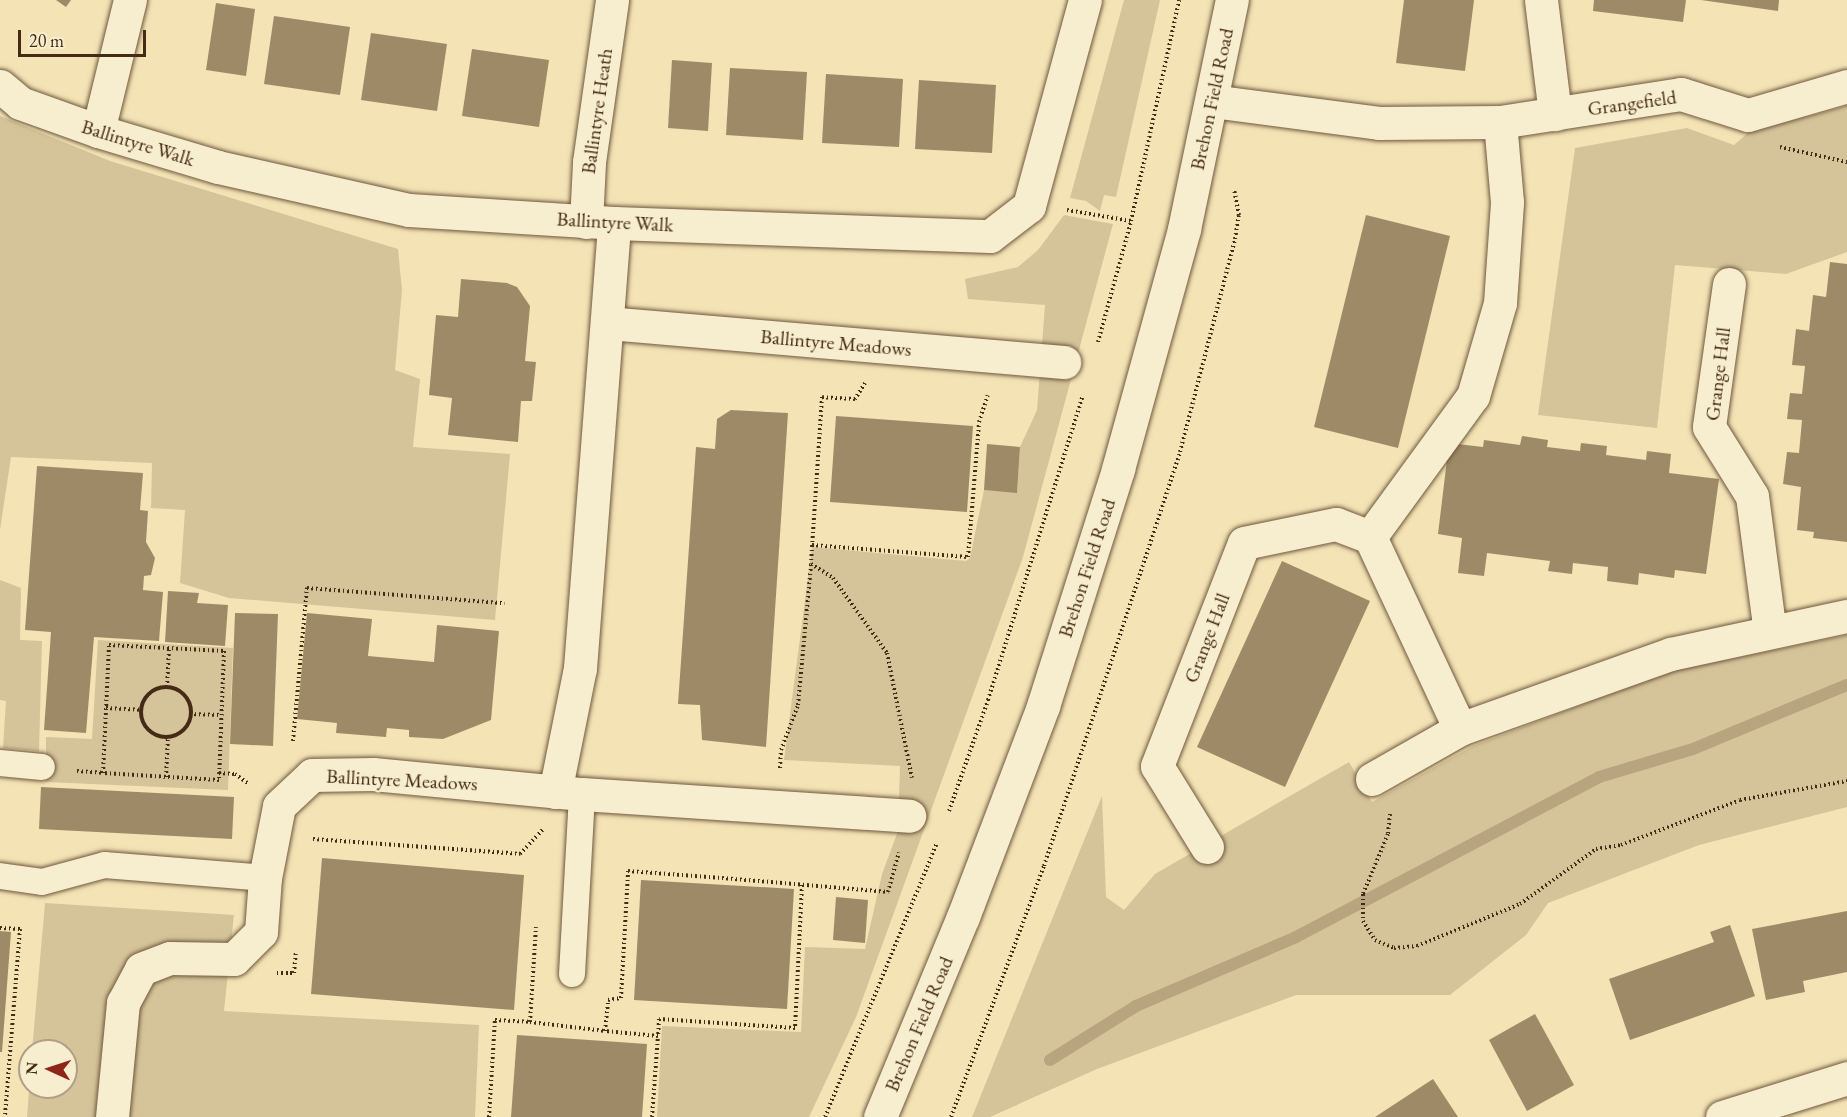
<!DOCTYPE html>
<html>
<head>
<meta charset="utf-8">
<style>
	body { margin:0 }
	#map { position:relative; width:1847px; height:1117px; overflow:hidden; background:#f3e3b5; font-family:"EB Garamond",serif }
	div>[style] { position:absolute }
	[style*='--x'] { left:calc(var(--x)*1px); top:calc(var(--y)*1px); width:calc(var(--w)*1px); rotate:calc(var(--a)*1deg) }
	.green>* { inset:0; background:#d5c49a }
	.stream>* { height:12px; margin:-6px; padding:0 6px; transform-origin:6px; border-radius:6px; background:#b8a47f }
	.building>* { inset:0; background:#9f8a68 }
	.path>* { height:4px; margin-top:-2px; transform-origin:0; background:repeating-linear-gradient(90deg,#452a15 0 1.5px,transparent 0 4.5px) }
	.path>.ring { margin:-2px; padding:0; box-sizing:content-box; background:none; border:4px solid #452a15; border-radius:50% }
	.roads { filter:drop-shadow(0 0 2px #70583d) drop-shadow(0 0 2px #70583d) }
	.lane>* { height:26px; margin:-13px; padding:0 13px; transform-origin:13px; border-radius:13px; background:#f7edcf }
	.street>* { height:33px; margin:-16.5px; padding:0 16.5px; transform-origin:16.5px; border-radius:16.5px; background:#f7edcf }
	.secondary>* { height:33px; margin:-16.5px; padding:0 16.5px; transform-origin:16.5px; border-radius:16.5px; background:#f7edcf }
	span { translate:-50% -50%; white-space:nowrap; text-align:center; line-height:1.15; -webkit-text-stroke:4.5px #f7edcf; paint-order:stroke }
	.street-label { font-size:20px; color:#452a15 }
	.north { position:absolute; left:18px; top:1039px; width:60px; height:60px; box-sizing:border-box; background:#f7edcf; border:2px solid #b09f85; border-radius:50%; rotate:273deg; font-size:16px; font-weight:700; line-height:24px; text-align:center; color:#452a15 }
	.north::after { content:''; display:block; margin:auto; width:21px; height:27px; background:#8f2418; clip-path:polygon(50% 0,100% 100%,50% 72%,0 100%) }
	.scale { position:absolute; left:18px; top:30px; width:128px; height:27px; box-sizing:border-box; border:3px solid #452a15; border-top:0; padding-left:8px; font-size:18px; line-height:21px; white-space:nowrap; color:#452a15; -webkit-text-stroke:4px #f7edcf; paint-order:stroke }
</style>
</head>
<body>
<div id="map">
	<div class="green">
		<div style="clip-path:polygon(1124px 0,1160px 0,1116px 197px,1104px 195px,1100px 211px,1086px 201px,1070px 198px)"></div>
		<div style="clip-path:polygon(1847px 106px,1847px 252px,1786px 274px,1675px 265px,1657px 428px,1538px 415px,1575px 148px,1687px 128px,1734px 145px,1749px 132px)"></div>
		<div style="clip-path:polygon(0 116px,110px 161px,398px 249px,402px 290px,395px 370px,420px 379px,413px 447px,510px 454px,495px 620px,229px 598px,180px 583px,185px 510px,151px 508px,152px 463px,11px 457px,0 530px)"></div>
		<div style="clip-path:polygon(1064px 215px,1113px 224px,1023px 557px,856px 1017px,809px 1117px,657px 1117px,662px 1026px,801px 1032px,805px 947px,865px 949px,882px 874px,898px 831px,900px 766px,784px 760px,812px 547px,966px 561px,970px 558px,984px 490px,1017px 492px,1020px 447px,1037px 410px,1045px 305px,968px 299px,965px 279px,1018px 267px,1038px 250px)"></div>
		<div style="clip-path:polygon(0 580px,21px 588px,20px 640px,42px 641px,39px 751px,3px 748px,6px 701px,0 700px)"></div>
		<div style="clip-path:polygon(1847px 635px,1847px 807px,1699px 845px,1548px 903px,1526px 935px,1450px 995px,1296px 995px,1097px 1069px,990px 1117px,972px 1117px,1102px 796px,1106px 897px,1124px 910px,1155px 874px,1349px 762px,1372px 802px,1473px 746px,1668px 672px)"></div>
		<div style="clip-path:polygon(98px 640px,233px 648px,228px 790px,46px 782px,46px 737px,92px 739px)"></div>
		<div style="clip-path:polygon(45px 903px,234px 915px,224px 1011px,479px 1025px,475px 1117px,27px 1117px,30px 1078px,30px 1087px,66px 1087px,66px 1051px,32px 1051px)"></div>
	</div>
	<div class="stream">
		<div style="--x:1050;--y:1060;--w:102;--a:-32.1"></div>
		<div style="--x:1136;--y:1006;--w:174;--a:-23.3"></div>
		<div style="--x:1296;--y:937;--w:343;--a:-27.8"></div>
		<div style="--x:1599;--y:777;--w:98;--a:-16.6"></div>
		<div style="--x:1693;--y:749;--w:167;--a:-22.6"></div>
	</div>
	<div class="building">
		<div style="clip-path:polygon(56px 0,71px 0,66px 7px)"></div>
		<div style="clip-path:polygon(1404px 0,1474px 0,1465px 71px,1396px 63px)"></div>
		<div style="clip-path:polygon(1594px 0,1686px 0,1683px 22px,1593px 11px)"></div>
		<div style="clip-path:polygon(1701px 0,1779px 0,1778px 11px)"></div>
		<div style="clip-path:polygon(216px 3px,255px 9px,246px 76px,206px 70px)"></div>
		<div style="clip-path:polygon(274px 16px,350px 27px,340px 95px,264px 84px)"></div>
		<div style="clip-path:polygon(371px 33px,447px 44px,437px 111px,361px 100px)"></div>
		<div style="clip-path:polygon(472px 49px,549px 60px,539px 127px,462px 116px)"></div>
		<div style="clip-path:polygon(672px 60px,712px 63px,708px 131px,668px 128px)"></div>
		<div style="clip-path:polygon(730px 68px,807px 72px,803px 140px,726px 135px)"></div>
		<div style="clip-path:polygon(826px 74px,903px 79px,899px 147px,822px 143px)"></div>
		<div style="clip-path:polygon(919px 80px,996px 85px,992px 153px,915px 149px)"></div>
		<div style="clip-path:polygon(1366px 215px,1450px 236px,1398px 448px,1314px 427px)"></div>
		<div style="clip-path:polygon(1830px 262px,1847px 264px,1847px 542px,1813px 538px,1814px 532px,1797px 530px,1801px 487px,1783px 484px,1787px 452px,1799px 453px,1802px 420px,1787px 419px,1790px 393px,1802px 394px,1805px 366px,1792px 365px,1796px 329px,1809px 331px,1813px 295px,1826px 297px)"></div>
		<div style="clip-path:polygon(461px 279px,507px 283px,517px 287px,530px 306px,525px 361px,536px 362px,532px 401px,521px 401px,518px 442px,448px 435px,452px 398px,429px 395px,436px 315px,458px 317px)"></div>
		<div style="clip-path:polygon(731px 410px,788px 413px,766px 747px,702px 740px,700px 705px,678px 704px,696px 447px,715px 449px,717px 419px)"></div>
		<div style="clip-path:polygon(836px 416px,973px 426px,967px 512px,830px 502px)"></div>
		<div style="clip-path:polygon(1522px 436px,1548px 440px,1547px 447px,1580px 451px,1581px 443px,1607px 446px,1606px 455px,1646px 460px,1647px 451px,1671px 454px,1669px 473px,1719px 479px,1706px 574px,1675px 570px,1674px 578px,1639px 573px,1638px 585px,1607px 581px,1608px 567px,1573px 563px,1572px 574px,1548px 571px,1550px 561px,1487px 553px,1484px 576px,1458px 573px,1462px 538px,1438px 534px,1449px 443px,1483px 447px,1484px 440px,1520px 445px)"></div>
		<div style="clip-path:polygon(987px 444px,1020px 447px,1017px 493px,984px 490px)"></div>
		<div style="clip-path:polygon(37px 466px,143px 473px,140px 510px,148px 511px,146px 542px,155px 558px,151px 575px,144px 576px,143px 590px,163px 592px,159px 641px,94px 637px,86px 733px,44px 730px,51px 632px,25px 630px)"></div>
		<div style="clip-path:polygon(1282px 561px,1370px 601px,1285px 787px,1197px 747px)"></div>
		<div style="clip-path:polygon(168px 591px,199px 593px,197px 603px,228px 605px,225px 646px,165px 642px)"></div>
		<div style="clip-path:polygon(235px 613px,278px 614px,273px 746px,230px 744px)"></div>
		<div style="clip-path:polygon(307px 613px,372px 619px,368px 656px,434px 662px,437px 625px,499px 631px,491px 720px,443px 739px,409px 737px,409px 730px,387px 728px,386px 737px,336px 733px,337px 723px,297px 719px)"></div>
		<div style="clip-path:polygon(41px 787px,234px 797px,232px 839px,39px 829px)"></div>
		<div style="clip-path:polygon(322px 858px,524px 875px,514px 1010px,311px 994px)"></div>
		<div style="clip-path:polygon(641px 880px,794px 889px,787px 1009px,634px 1000px)"></div>
		<div style="clip-path:polygon(836px 897px,868px 900px,865px 943px,833px 940px)"></div>
		<div style="clip-path:polygon(1847px 911px,1847px 972px,1803px 981px,1805px 992px,1766px 1000px,1752px 929px)"></div>
		<div style="clip-path:polygon(1730px 925px,1755px 996px,1630px 1040px,1609px 979px,1714px 942px,1710px 932px)"></div>
		<div style="clip-path:polygon(0 931px,11px 932px,2px 1052px,0 1052px)"></div>
		<div style="clip-path:polygon(1535px 1014px,1574px 1085px,1527px 1111px,1489px 1040px)"></div>
		<div style="clip-path:polygon(517px 1035px,647px 1044px,642px 1117px,511px 1117px)"></div>
		<div style="clip-path:polygon(1433px 1079px,1458px 1117px,1375px 1117px)"></div>
	</div>
	<div class="path">
		<div style="--x:1780;--y:147;--w:69;--a:12.6"></div>
		<div style="--x:1067;--y:210;--w:65;--a:9.8"></div>
		<div style="--x:1098;--y:342;--w:125;--a:-74.7"></div>
		<div style="--x:1131;--y:221;--w:226;--a:-77.7"></div>
		<div style="--x:865;--y:383;--w:19;--a:122"></div>
		<div style="--x:855;--y:399;--w:33;--a:-177"></div>
		<div style="--x:822;--y:397;--w:167;--a:93.8"></div>
		<div style="--x:811;--y:564;--w:26;--a:32"></div>
		<div style="--x:833;--y:578;--w:92;--a:54.2"></div>
		<div style="--x:887;--y:653;--w:127;--a:78.7"></div>
		<div style="--x:812;--y:545;--w:156;--a:4.4"></div>
		<div style="--x:968;--y:557;--w:135;--a:-85.3"></div>
		<div style="--x:979;--y:422;--w:28;--a:-72"></div>
		<div style="--x:109;--y:645;--w:115;--a:3"></div>
		<div style="--x:224;--y:651;--w:129;--a:92.2"></div>
		<div style="--x:219;--y:780;--w:116;--a:-176.5"></div>
		<div style="--x:103;--y:773;--w:128;--a:-87.3"></div>
		<div style="--x:167;--y:687;--w:39;--a:-87"></div>
		<div class="ring" style="left:141px;top:687px;width:46px;height:46px"></div>
		<div style="--x:106;--y:708;--w:35;--a:3"></div>
		<div style="--x:190;--y:714;--w:31;--a:2"></div>
		<div style="--x:293;--y:741;--w:154;--a:-84.8"></div>
		<div style="--x:307;--y:588;--w:198;--a:4.4"></div>
		<div style="--x:780;--y:768;--w:18;--a:-87"></div>
		<div style="--x:781;--y:750;--w:48;--a:-69.3"></div>
		<div style="--x:798;--y:705;--w:142;--a:-84.7"></div>
		<div style="--x:77;--y:771;--w:26;--a:4"></div>
		<div style="--x:219;--y:773;--w:16;--a:4"></div>
		<div style="--x:235;--y:774;--w:17;--a:36"></div>
		<div style="--x:166;--y:777;--w:41;--a:-87.2"></div>
		<div style="--x:949;--y:811;--w:118;--a:-70.6"></div>
		<div style="--x:988;--y:700;--w:319;--a:-72.7"></div>
		<div style="--x:1390;--y:814;--w:20;--a:96"></div>
		<div style="--x:1388;--y:834;--w:65;--a:112.6"></div>
		<div style="--x:1363;--y:894;--w:27;--a:90"></div>
		<div style="--x:1363;--y:921;--w:22;--a:58"></div>
		<div style="--x:1375;--y:940;--w:21;--a:23"></div>
		<div style="--x:1394;--y:948;--w:23;--a:-5"></div>
		<div style="--x:1417;--y:946;--w:111;--a:-22.2"></div>
		<div style="--x:1520;--y:904;--w:94;--a:-35.9"></div>
		<div style="--x:1596;--y:849;--w:25;--a:-9"></div>
		<div style="--x:1621;--y:845;--w:127;--a:-20.7"></div>
		<div style="--x:1740;--y:800;--w:109;--a:-10.1"></div>
		<div style="--x:313;--y:839;--w:208;--a:4.1"></div>
		<div style="--x:520;--y:854;--w:34;--a:-47"></div>
		<div style="--x:802;--y:885;--w:143;--a:92.8"></div>
		<div style="--x:795;--y:1028;--w:136;--a:-176.2"></div>
		<div style="--x:659;--y:1019;--w:17;--a:93"></div>
		<div style="--x:658;--y:1036;--w:53;--a:-174.6"></div>
		<div style="--x:605;--y:1031;--w:31;--a:-84"></div>
		<div style="--x:608;--y:1000;--w:13;--a:-9"></div>
		<div style="--x:621;--y:998;--w:127;--a:-86.8"></div>
		<div style="--x:628;--y:871;--w:94;--a:4.3"></div>
		<div style="--x:722;--y:878;--w:167;--a:4.8"></div>
		<div style="--x:888;--y:892;--w:41;--a:-74.6"></div>
		<div style="--x:0;--y:928;--w:20;--a:3"></div>
		<div style="--x:20;--y:929;--w:189;--a:94.6"></div>
		<div style="--x:277;--y:973;--w:17;--a:0"></div>
		<div style="--x:294;--y:973;--w:21;--a:-85"></div>
		<div style="--x:530;--y:1022;--w:76;--a:6.8"></div>
		<div style="--x:489;--y:1117;--w:97;--a:-86.5"></div>
		<div style="--x:495;--y:1020;--w:35;--a:3"></div>
		<div style="--x:530;--y:1022;--w:95;--a:-86.4"></div>
		<div style="--x:652;--y:1117;--w:81;--a:-85.8"></div>
		<div style="--x:825;--y:1117;--w:296;--a:-67.8"></div>
		<div style="--x:951;--y:1117;--w:268;--a:-69.7"></div>
		<div style="--x:1044;--y:866;--w:436;--a:-71.8"></div>
		<div style="--x:1180;--y:452;--w:220;--a:-75.5"></div>
		<div style="--x:1235;--y:239;--w:24;--a:-81"></div>
		<div style="--x:1239;--y:215;--w:26;--a:-101"></div>
	</div>
	<div class="roads">
		<div class="lane">
			<div style="--x:0;--y:763;--w:42;--a:5.4"></div>
			<div style="--x:0;--y:876;--w:42;--a:8.1"></div>
			<div style="--x:42;--y:882;--w:65;--a:-15.1"></div>
			<div style="--x:105;--y:865;--w:161;--a:4.6"></div>
			<div style="--x:572;--y:974;--w:180;--a:-86.8"></div>
		</div>
		<div class="street">
			<div style="--x:1541;--y:0;--w:115;--a:83"></div>
			<div style="--x:0;--y:86;--w:26;--a:40"></div>
			<div style="--x:20;--y:103;--w:83;--a:19.7"></div>
			<div style="--x:98;--y:131;--w:125;--a:16.7"></div>
			<div style="--x:218;--y:167;--w:196;--a:12.7"></div>
			<div style="--x:409;--y:210;--w:205;--a:3.6"></div>
			<div style="--x:614;--y:223;--w:376;--a:2"></div>
			<div style="--x:990;--y:236;--w:49;--a:-37.6"></div>
			<div style="--x:1029;--y:206;--w:213;--a:-74.8"></div>
			<div style="--x:1212;--y:101;--w:168;--a:7.5"></div>
			<div style="--x:1379;--y:123;--w:121;--a:-0.5"></div>
			<div style="--x:1500;--y:122;--w:183;--a:-8.8"></div>
			<div style="--x:1681;--y:94;--w:70;--a:17.4"></div>
			<div style="--x:1748;--y:115;--w:103;--a:-16.3"></div>
			<div style="--x:98;--y:131;--w:135;--a:-76.3"></div>
			<div style="--x:586;--y:222;--w:60;--a:-87.1"></div>
			<div style="--x:589;--y:162;--w:164;--a:-81.9"></div>
			<div style="--x:1729;--y:284;--w:144;--a:98"></div>
			<div style="--x:1709;--y:427;--w:81;--a:58.1"></div>
			<div style="--x:1752;--y:496;--w:137;--a:82.5"></div>
			<div style="--x:608;--y:323;--w:458;--a:4.9"></div>
			<div style="--x:1460;--y:729;--w:212;--a:-115.1"></div>
			<div style="--x:1370;--y:537;--w:175;--a:-53.9"></div>
			<div style="--x:1473;--y:396;--w:97;--a:-73.8"></div>
			<div style="--x:1500;--y:303;--w:101;--a:-86"></div>
			<div style="--x:1507;--y:202;--w:80;--a:-95"></div>
			<div style="--x:1372;--y:779;--w:101;--a:-29.6"></div>
			<div style="--x:1460;--y:729;--w:224;--a:-19.6"></div>
			<div style="--x:1671;--y:654;--w:180;--a:-12.2"></div>
			<div style="--x:555;--y:792;--w:126;--a:-78.6"></div>
			<div style="--x:580;--y:668;--w:446;--a:-85.6"></div>
			<div style="--x:1207;--y:847;--w:95;--a:-121.7"></div>
			<div style="--x:1157;--y:766;--w:239;--a:-68.7"></div>
			<div style="--x:1244;--y:543;--w:94;--a:-11.7"></div>
			<div style="--x:1336;--y:524;--w:36;--a:21"></div>
			<div style="--x:112;--y:1117;--w:115;--a:-84.5"></div>
			<div style="--x:123;--y:1003;--w:38;--a:-62"></div>
			<div style="--x:141;--y:969;--w:31;--a:-21"></div>
			<div style="--x:170;--y:958;--w:64;--a:0.9"></div>
			<div style="--x:234;--y:959;--w:38;--a:-45"></div>
			<div style="--x:261;--y:932;--w:54;--a:-85.8"></div>
			<div style="--x:265;--y:878;--w:73;--a:-79"></div>
			<div style="--x:279;--y:806;--w:45;--a:-43.2"></div>
			<div style="--x:312;--y:775;--w:61;--a:-0.9"></div>
			<div style="--x:373;--y:774;--w:210;--a:5.5"></div>
			<div style="--x:582;--y:794;--w:328;--a:3.8"></div>
			<div style="--x:1722;--y:1117;--w:131;--a:-17.3"></div>
		</div>
		<div class="secondary">
			<div style="--x:880;--y:1117;--w:217;--a:-67.5"></div>
			<div style="--x:963;--y:917;--w:226;--a:-69.2"></div>
			<div style="--x:1043;--y:706;--w:249;--a:-72.4"></div>
			<div style="--x:1118;--y:469;--w:249;--a:-74.6"></div>
			<div style="--x:1184;--y:229;--w:234;--a:-78.2"></div>
		</div>
	</div>
	<div class="street-label">
		<span style="left:1212px;top:99px;rotate:-78deg">Brehon Field Road</span>
		<span style="left:1632px;top:103px;rotate:-8deg">Grangefield</span>
		<span style="left:597px;top:111px;rotate:-82deg">Ballintyre Heath</span>
		<span style="left:138px;top:143px;rotate:17deg">Ballintyre Walk</span>
		<span style="left:615px;top:222px;rotate:3deg">Ballintyre Walk</span>
		<span style="left:836px;top:343px;rotate:5deg">Ballintyre Meadows</span>
		<span style="left:1718px;top:374px;rotate:-83deg">Grange Hall</span>
		<span style="left:1087px;top:568px;rotate:-72deg">Brehon Field Road</span>
		<span style="left:1207px;top:638px;rotate:-69deg">Grange Hall</span>
		<span style="left:402px;top:780px;rotate:3deg">Ballintyre Meadows</span>
		<span style="left:919px;top:1024px;rotate:-67deg">Brehon Field Road</span>
	</div>
	<div class="north">N</div>
	<div class="scale">20 m</div>
</div>
</body>
</html>
